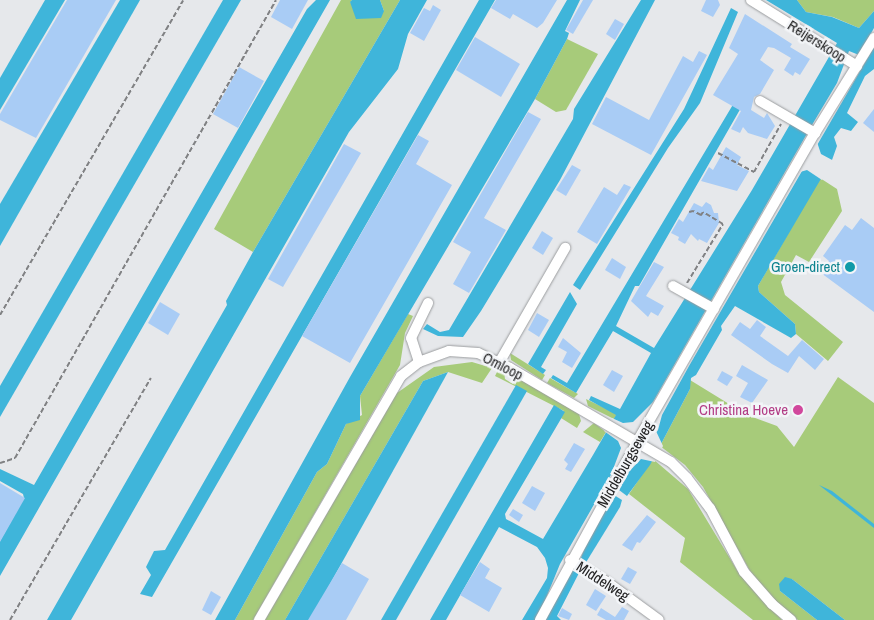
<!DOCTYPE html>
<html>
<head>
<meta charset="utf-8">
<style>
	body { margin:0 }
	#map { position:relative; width:874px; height:620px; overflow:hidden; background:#e6e8eb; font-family:"Archivo Narrow",sans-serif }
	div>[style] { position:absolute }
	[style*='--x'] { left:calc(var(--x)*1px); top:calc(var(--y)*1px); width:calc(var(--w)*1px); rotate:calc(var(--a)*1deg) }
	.green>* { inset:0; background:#a7cb7a }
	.water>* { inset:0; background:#3fb5da }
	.pier>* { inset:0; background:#e6e8eb }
	.building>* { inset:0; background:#a9ccf5 }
	.path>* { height:2px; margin-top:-1px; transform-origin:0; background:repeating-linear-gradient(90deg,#808183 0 5px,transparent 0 7.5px) }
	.roads { filter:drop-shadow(0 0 1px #9b9d9f) drop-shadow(0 0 1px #9b9d9f) }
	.minor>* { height:10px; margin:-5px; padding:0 5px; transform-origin:5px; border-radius:5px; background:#fff }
	.dots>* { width:14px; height:14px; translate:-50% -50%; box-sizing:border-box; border:2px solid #f3f5f8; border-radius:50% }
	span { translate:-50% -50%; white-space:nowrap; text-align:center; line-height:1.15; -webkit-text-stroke:5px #f3f5f8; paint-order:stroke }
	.street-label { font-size:15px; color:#232324 }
	.culture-label { font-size:15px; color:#0d838f }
	.right { translate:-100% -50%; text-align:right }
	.hotel-label { font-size:15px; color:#b23c85 }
</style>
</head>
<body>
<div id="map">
	<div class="green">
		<div style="clip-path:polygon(341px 0,352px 0,350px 3px,384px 11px,380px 0,400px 0,253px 252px,214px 229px)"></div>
		<div style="clip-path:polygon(797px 0,874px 0,874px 11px,859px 28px,833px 17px,806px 12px)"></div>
		<div style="clip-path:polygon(567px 39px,598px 54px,566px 110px,556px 112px,535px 99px)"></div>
		<div style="clip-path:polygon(820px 178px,837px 189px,842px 211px,809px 262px,796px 255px,781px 282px,785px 295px,843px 342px,828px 361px,796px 334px,795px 324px,759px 292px,758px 286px)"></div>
		<div style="clip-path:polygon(408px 314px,413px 316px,405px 333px,400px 365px,253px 620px,235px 620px,317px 472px,327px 464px,346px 424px,362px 415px,360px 396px)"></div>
		<div style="clip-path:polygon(510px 353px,545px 375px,542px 380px,511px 360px)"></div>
		<div style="clip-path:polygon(472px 362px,492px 368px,482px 383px,448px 372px,423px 381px,285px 620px,265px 620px,397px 393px,434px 367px)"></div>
		<div style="clip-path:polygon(498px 370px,504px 372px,505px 379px,513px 384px,519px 379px,579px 414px,581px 421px,577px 428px,561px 418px,564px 411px,495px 376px)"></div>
		<div style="clip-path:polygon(838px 377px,874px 403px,874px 620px,845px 620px,792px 579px,780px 591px,817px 620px,798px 620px,773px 599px,750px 571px,703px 487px,685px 465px,660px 446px,690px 389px,690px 380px,747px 415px,777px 426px,794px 447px)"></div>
		<div style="clip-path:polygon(550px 378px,578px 394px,574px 398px,547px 383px)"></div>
		<div style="clip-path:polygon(586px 399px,617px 414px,614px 419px,588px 406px)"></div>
		<div style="clip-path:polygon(594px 423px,606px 432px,600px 442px,583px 432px)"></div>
		<div style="clip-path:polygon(653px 459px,688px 489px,740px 575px,782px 620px,753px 620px,680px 562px,685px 538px,629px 494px)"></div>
	</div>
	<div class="water">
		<div style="clip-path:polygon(45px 0,65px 0,0 110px,0 78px)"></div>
		<div style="clip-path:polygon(120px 0,140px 0,0 246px,0 204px)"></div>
		<div style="clip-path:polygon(223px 0,241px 0,0 417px,0 386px)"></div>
		<div style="clip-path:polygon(316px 0,330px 0,0 576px,0 541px,24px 498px,23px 494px,0 481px,0 469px,34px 485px,307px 9px)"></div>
		<div style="clip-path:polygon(352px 0,380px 0,384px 11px,381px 18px,356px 19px,350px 2px)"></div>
		<div style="clip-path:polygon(400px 0,427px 0,408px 34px,398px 69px,349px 132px,71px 620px,47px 620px,227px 305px,226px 301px,253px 252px)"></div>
		<div style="clip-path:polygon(479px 0,495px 0,152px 597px,140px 594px,151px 575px,146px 567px,154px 551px,165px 550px)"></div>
		<div style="clip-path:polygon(567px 0,580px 0,565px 31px,569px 33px,567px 39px,535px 99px,360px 396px,360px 420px,346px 424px,327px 464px,317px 472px,235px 620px,215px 620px,350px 377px)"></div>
		<div style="clip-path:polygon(641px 0,655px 0,560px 180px,481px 311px,463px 337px,438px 336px,423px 329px,427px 324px,440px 332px,449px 330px,573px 119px,574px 109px)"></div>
		<div style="clip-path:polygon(766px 0,797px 0,806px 12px,832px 17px,859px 28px,874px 11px,874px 28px,859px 55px,849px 51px,837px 83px,812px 125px,649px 409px,637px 420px,612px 473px,560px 564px,537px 620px,522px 620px,547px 578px,548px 568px,545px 558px,537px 547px,499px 527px,446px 620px,430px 620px,554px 405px,565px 412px,505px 514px,506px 519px,543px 539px,593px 455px,616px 415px,589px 400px,591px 396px,620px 409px,651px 353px,613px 331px,576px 393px,551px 378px,553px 375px,567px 383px,753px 71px,746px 99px,639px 286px,635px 286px,616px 326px,654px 348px,752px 190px,837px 43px)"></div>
		<div style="clip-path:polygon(731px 8px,738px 12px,700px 103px,668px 148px,580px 290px,573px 285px,684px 109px)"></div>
		<div style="clip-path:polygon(874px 47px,874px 69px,865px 76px,847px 113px,858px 122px,851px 131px,841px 128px,834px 137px,837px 146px,832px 160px,758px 286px,759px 292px,795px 324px,796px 334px,791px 338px,735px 306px,721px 326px,722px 330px,696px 375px,691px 378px,690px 389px,650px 465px,627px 496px,619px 490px,622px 481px,658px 430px,662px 415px,689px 366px)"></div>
		<div style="clip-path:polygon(570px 292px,577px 304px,541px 367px,546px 370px,543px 374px,528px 364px)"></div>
		<div style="clip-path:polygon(448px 372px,310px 620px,285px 620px,423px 381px)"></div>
		<div style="clip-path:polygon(516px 385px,527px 391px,396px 620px,381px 620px)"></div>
		<div style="clip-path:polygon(819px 485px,832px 491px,874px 524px,874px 528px)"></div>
		<div style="clip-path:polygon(614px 495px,622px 500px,620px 507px,585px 564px,580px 560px,587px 542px)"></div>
		<div style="clip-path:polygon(572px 569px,580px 571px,557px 616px,561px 620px,545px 620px)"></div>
		<div style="clip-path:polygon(785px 577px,792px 579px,845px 620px,817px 620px,780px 591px,779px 584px)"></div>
	</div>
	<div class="pier">
		<div style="clip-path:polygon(817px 142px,821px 154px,834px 161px,822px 180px,807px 170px,800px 172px)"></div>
		<div style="clip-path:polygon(653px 402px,651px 410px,639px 422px,624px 450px,615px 473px,612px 472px,621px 448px,618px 441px,604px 431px,612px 418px,623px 423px,633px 422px)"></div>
		<div style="clip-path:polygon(663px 408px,656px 431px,663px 446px,655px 462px,641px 459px,623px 478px,655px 429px)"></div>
	</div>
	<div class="building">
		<div style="clip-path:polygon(67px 0,116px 0,36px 138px,0 120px,0 114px)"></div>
		<div style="clip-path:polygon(280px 0,308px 0,292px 29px,271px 17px)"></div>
		<div style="clip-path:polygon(496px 0,557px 0,543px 23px,537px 28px,513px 14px,510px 19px,491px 8px)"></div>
		<div style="clip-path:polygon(583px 0,593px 0,573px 34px,566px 30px)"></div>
		<div style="clip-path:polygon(706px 0,718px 0,720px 5px,713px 17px,701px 11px)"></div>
		<div style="clip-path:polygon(433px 5px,441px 10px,424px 41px,410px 33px,424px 8px,430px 11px)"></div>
		<div style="clip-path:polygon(745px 14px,792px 44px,790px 47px,810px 59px,800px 75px,795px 72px,793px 76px,784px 70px,791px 58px,774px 48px,768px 47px,760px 60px,774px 70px,760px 94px,754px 97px,751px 110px,764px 118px,767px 113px,775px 126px,767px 139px,748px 133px,743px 127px,740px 133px,731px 129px,741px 111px,713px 95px,738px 54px,729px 48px)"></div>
		<div style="clip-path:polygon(615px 19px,624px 24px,615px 40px,606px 34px)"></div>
		<div style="clip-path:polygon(475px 37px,520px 64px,501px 97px,456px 70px)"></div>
		<div style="clip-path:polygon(699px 51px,707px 55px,651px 155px,592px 124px,606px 97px,649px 120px,683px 56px,693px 62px)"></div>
		<div style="clip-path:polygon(239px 67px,264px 81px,238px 128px,213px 114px)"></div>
		<div style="clip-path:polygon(874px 109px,874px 132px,863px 123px)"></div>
		<div style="clip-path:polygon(528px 112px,541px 119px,484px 218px,506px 230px,469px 293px,453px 284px,471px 252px,453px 242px)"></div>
		<div style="clip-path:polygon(418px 135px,429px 141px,416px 164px,452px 185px,350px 363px,302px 336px)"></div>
		<div style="clip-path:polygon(344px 144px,361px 153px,283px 287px,268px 279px)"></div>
		<div style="clip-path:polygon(726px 147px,741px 157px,737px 165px,749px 171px,737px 191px,701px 181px,709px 167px,713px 170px)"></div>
		<div style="clip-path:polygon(572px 165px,581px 170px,566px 196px,556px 190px)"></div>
		<div style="clip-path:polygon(624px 184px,631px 187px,597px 244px,577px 232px,604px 187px,617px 195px)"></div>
		<div style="clip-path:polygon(706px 202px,711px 205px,714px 213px,718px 213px,719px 223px,707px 243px,699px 239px,698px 241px,691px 234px,685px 244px,678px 240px,679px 237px,671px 233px,679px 219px,683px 222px,694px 203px,702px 207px)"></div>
		<div style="clip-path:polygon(861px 218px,874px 228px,874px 312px,821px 273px,829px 261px,823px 256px,845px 225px,852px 230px)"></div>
		<div style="clip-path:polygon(542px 231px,553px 238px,543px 255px,532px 248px)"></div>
		<div style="clip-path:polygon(612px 258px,626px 267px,620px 279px,605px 270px)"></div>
		<div style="clip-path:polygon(654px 262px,664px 267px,646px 296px,664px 306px,658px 316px,651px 312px,648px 317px,631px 301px)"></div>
		<div style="clip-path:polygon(160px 302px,180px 314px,168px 335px,148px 323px)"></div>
		<div style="clip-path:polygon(537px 313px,549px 320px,539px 337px,528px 330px)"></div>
		<div style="clip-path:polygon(757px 320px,766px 327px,760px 336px,788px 356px,802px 340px,824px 359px,815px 370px,799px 356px,788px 373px,772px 364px,731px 335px,740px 322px,750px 329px)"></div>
		<div style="clip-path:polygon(563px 338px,581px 353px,572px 368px,562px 362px,567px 352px,558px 347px)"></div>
		<div style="clip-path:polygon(742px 365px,768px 380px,752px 403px,740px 397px,748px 383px,736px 376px)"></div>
		<div style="clip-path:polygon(612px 370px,623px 376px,614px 392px,603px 385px)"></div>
		<div style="clip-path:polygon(722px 371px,733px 377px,727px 386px,717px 380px)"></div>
		<div style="clip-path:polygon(574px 443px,585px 449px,571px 472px,565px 469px,568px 464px,564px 460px)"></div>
		<div style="clip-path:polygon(0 483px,25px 498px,0 542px)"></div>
		<div style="clip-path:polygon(532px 486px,545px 493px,535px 511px,522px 503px)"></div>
		<div style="clip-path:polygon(513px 509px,523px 515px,519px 522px,509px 515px)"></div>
		<div style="clip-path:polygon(647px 515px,656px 522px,640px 543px,637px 542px,632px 551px,622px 545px)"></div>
		<div style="clip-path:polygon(480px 562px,490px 569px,485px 578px,502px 588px,489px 612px,460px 595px)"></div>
		<div style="clip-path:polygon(342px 563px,369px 579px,346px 620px,308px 620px)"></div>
		<div style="clip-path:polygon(628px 567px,637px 572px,630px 584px,621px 579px)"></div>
		<div style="clip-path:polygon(595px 589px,606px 596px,596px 611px,586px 605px)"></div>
		<div style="clip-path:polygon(211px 591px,221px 597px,211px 615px,202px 610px)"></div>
		<div style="clip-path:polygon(622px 607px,629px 611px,624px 620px,606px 620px,597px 615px,601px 608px,615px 617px)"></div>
		<div style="clip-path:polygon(562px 608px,572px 614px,569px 620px,558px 616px)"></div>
	</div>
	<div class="path">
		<div style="--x:718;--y:153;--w:41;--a:27.8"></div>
		<div style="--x:754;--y:172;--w:55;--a:-60.6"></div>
		<div style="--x:687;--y:283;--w:69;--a:-58.6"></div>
		<div style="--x:723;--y:224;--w:23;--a:-149"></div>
		<div style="--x:703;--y:212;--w:4;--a:124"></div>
		<div style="--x:701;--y:215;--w:9;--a:-153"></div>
		<div style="--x:693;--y:211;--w:4;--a:166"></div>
		<div style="--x:0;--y:315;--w:364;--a:-59.8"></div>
		<div style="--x:0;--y:463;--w:16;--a:-18"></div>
		<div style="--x:15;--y:458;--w:527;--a:-60.32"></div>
		<div style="--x:10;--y:620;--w:280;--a:-59.8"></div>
	</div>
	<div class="roads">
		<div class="minor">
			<div style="--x:751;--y:0;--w:125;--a:31.9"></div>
			<div style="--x:760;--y:101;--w:64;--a:30.2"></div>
			<div style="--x:673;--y:286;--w:47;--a:29.3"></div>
			<div style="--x:419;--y:362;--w:25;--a:-108"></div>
			<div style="--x:411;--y:338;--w:39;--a:-64"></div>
			<div style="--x:499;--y:363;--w:133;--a:-60.1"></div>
			<div style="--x:570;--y:560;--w:43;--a:30.7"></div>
			<div style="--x:607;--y:582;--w:64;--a:36.2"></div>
			<div style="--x:259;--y:620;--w:282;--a:-59.8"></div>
			<div style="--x:401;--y:376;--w:23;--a:-38"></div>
			<div style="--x:419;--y:362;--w:32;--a:-20"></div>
			<div style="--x:449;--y:351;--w:29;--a:4"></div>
			<div style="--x:478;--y:353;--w:35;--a:25"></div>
			<div style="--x:510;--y:368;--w:186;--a:30.3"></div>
			<div style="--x:671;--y:462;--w:23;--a:45"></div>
			<div style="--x:687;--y:478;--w:38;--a:53"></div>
			<div style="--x:710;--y:508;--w:72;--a:62"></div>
			<div style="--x:744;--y:572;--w:43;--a:48.8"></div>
			<div style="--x:772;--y:604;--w:25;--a:40"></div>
			<div style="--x:540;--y:620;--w:203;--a:-61.4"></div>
			<div style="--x:637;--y:442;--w:357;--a:-60.1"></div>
			<div style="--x:815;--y:133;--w:112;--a:-58.2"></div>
		</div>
	</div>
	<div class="dots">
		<div style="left:850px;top:267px;background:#0f9aa8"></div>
		<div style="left:798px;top:410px;background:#d1479c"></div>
	</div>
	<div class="street-label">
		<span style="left:817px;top:41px;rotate:32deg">Reijerskoop</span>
		<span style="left:503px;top:366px;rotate:27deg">Omloop</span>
		<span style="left:625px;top:464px;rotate:-60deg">Middelburgseweg</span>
		<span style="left:603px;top:581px;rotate:33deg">Middelweg</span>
	</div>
	<div class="culture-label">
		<span class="right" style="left:840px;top:267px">Groen-direct</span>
	</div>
	<div class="hotel-label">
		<span class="right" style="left:788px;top:410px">Christina Hoeve</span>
	</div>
</div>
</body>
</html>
